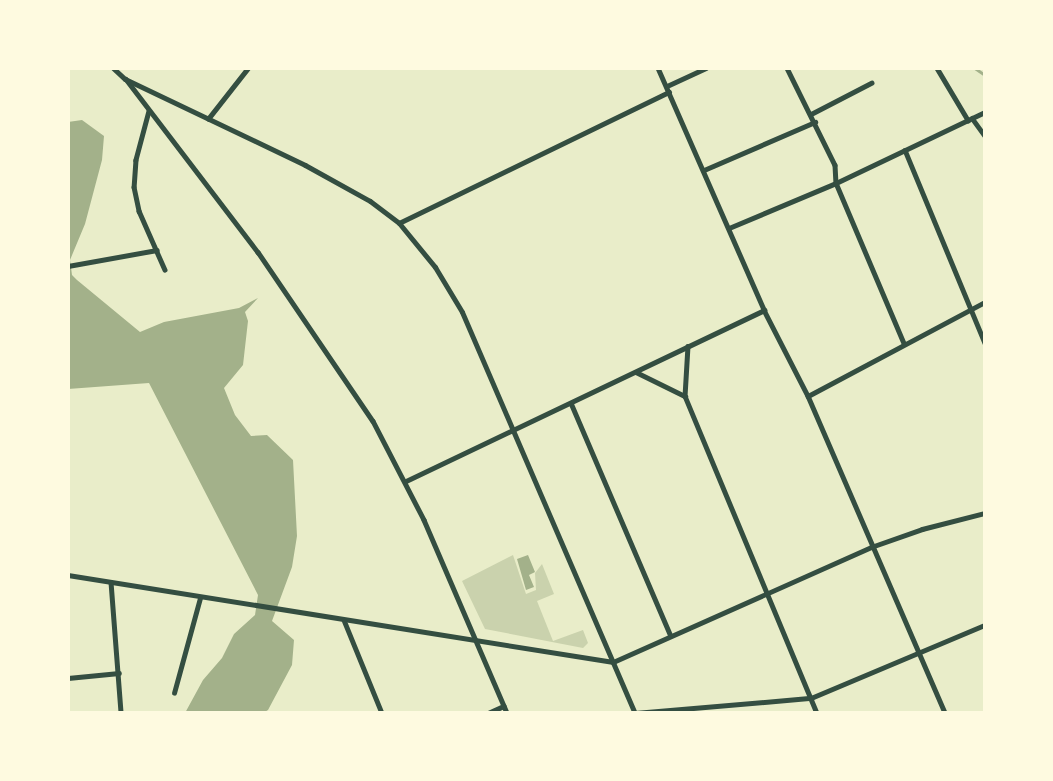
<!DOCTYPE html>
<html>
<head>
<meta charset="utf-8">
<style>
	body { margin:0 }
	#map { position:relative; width:1053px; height:781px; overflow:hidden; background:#e9edc9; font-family:Poppins,sans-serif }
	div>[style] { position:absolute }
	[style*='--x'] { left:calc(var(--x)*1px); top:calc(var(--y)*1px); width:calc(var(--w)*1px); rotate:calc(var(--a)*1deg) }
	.green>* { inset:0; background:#cad2ad }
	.water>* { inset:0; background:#a3b18a }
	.stream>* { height:2.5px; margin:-1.25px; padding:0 1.25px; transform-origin:1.25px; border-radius:1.25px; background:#a3b18a }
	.minor>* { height:4.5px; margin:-2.25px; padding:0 2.25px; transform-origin:2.25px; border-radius:2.25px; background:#344e41 }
	.secondary>* { height:5px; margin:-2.5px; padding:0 2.5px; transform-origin:2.5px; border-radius:2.5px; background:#344e41 }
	span { translate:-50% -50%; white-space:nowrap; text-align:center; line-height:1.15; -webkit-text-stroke:6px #fefae0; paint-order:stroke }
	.frame { position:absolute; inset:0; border:70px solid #fefae0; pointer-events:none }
</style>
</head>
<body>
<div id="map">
	<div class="green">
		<div style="clip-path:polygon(513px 555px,526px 594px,536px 590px,535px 573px,542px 564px,554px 594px,537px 601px,553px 641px,583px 630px,588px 643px,583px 648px,485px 629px,462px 581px)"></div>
	</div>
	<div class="water">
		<div style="clip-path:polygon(82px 120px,104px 136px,102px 160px,85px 224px,70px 260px,72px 275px,77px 280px,140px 332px,164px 322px,239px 308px,258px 298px,245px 312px,248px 321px,243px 365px,224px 388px,235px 415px,251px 436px,267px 435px,293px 460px,297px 536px,292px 567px,272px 621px,294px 640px,292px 665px,268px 710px,263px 713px,185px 713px,203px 680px,222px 658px,234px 634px,255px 615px,258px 595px,149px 383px,68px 389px,68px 122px)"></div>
		<div style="clip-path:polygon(528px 555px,535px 572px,529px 575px,534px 587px,526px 590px,517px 559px)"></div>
	</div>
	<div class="stream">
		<div style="--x:975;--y:68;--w:12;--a:35"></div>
	</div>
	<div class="minor">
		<div style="--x:658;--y:68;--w:264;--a:66.3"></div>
		<div style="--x:764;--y:310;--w:97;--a:62.9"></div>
		<div style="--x:808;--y:396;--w:345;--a:66.6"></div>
		<div style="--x:787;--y:68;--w:108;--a:63.7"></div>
		<div style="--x:835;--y:165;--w:18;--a:87"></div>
		<div style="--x:836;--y:183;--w:174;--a:67"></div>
		<div style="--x:937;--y:68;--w:61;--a:59.2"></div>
		<div style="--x:126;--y:79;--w:218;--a:52.7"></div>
		<div style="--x:258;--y:252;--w:204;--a:55.8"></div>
		<div style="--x:373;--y:421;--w:111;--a:62.7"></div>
		<div style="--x:424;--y:520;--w:210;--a:66.7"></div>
		<div style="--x:667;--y:86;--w:43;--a:-24.8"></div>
		<div style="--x:149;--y:111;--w:51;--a:104.9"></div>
		<div style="--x:136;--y:160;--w:27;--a:94"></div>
		<div style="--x:134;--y:187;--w:25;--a:78"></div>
		<div style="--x:139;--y:211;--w:64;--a:66.2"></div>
		<div style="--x:811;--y:114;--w:68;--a:-27.3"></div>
		<div style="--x:972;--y:118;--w:22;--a:54"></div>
		<div style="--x:208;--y:119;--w:65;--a:-51.9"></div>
		<div style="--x:905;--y:150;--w:209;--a:67.5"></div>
		<div style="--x:704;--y:170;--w:121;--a:-23.4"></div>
		<div style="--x:399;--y:223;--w:300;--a:-25.9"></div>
		<div style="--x:729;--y:228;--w:116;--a:-22.8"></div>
		<div style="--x:836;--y:183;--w:165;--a:-25.5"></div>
		<div style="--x:68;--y:266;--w:90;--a:-10.2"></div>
		<div style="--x:688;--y:346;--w:50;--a:93.4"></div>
		<div style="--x:685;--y:396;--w:343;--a:67.4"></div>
		<div style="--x:636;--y:372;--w:55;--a:26.1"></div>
		<div style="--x:808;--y:396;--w:200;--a:-28"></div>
		<div style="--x:571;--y:403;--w:251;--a:66.8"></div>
		<div style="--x:406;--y:481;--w:397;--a:-25.5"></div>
		<div style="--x:68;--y:575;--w:552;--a:9.07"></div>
		<div style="--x:111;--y:582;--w:131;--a:85.6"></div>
		<div style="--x:344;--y:620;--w:100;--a:67.8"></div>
		<div style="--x:68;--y:678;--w:51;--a:-5.6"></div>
		<div style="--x:174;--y:693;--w:98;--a:-74.7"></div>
		<div style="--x:488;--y:713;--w:17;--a:-24"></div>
		<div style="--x:635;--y:713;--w:177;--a:-4.9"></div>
		<div style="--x:811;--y:698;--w:189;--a:-22.8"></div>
	</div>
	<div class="secondary">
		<div style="--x:113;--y:68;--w:16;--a:43"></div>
		<div style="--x:125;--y:79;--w:199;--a:25.5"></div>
		<div style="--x:305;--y:165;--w:74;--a:29"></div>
		<div style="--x:370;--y:201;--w:36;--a:37"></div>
		<div style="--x:399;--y:223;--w:57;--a:50.7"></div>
		<div style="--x:435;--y:267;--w:52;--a:59"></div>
		<div style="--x:462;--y:312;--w:437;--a:66.7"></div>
		<div style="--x:613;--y:662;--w:282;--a:-24"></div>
		<div style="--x:871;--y:547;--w:54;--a:-19.4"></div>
		<div style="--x:922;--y:529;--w:65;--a:-14.3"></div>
	</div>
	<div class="frame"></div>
</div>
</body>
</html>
